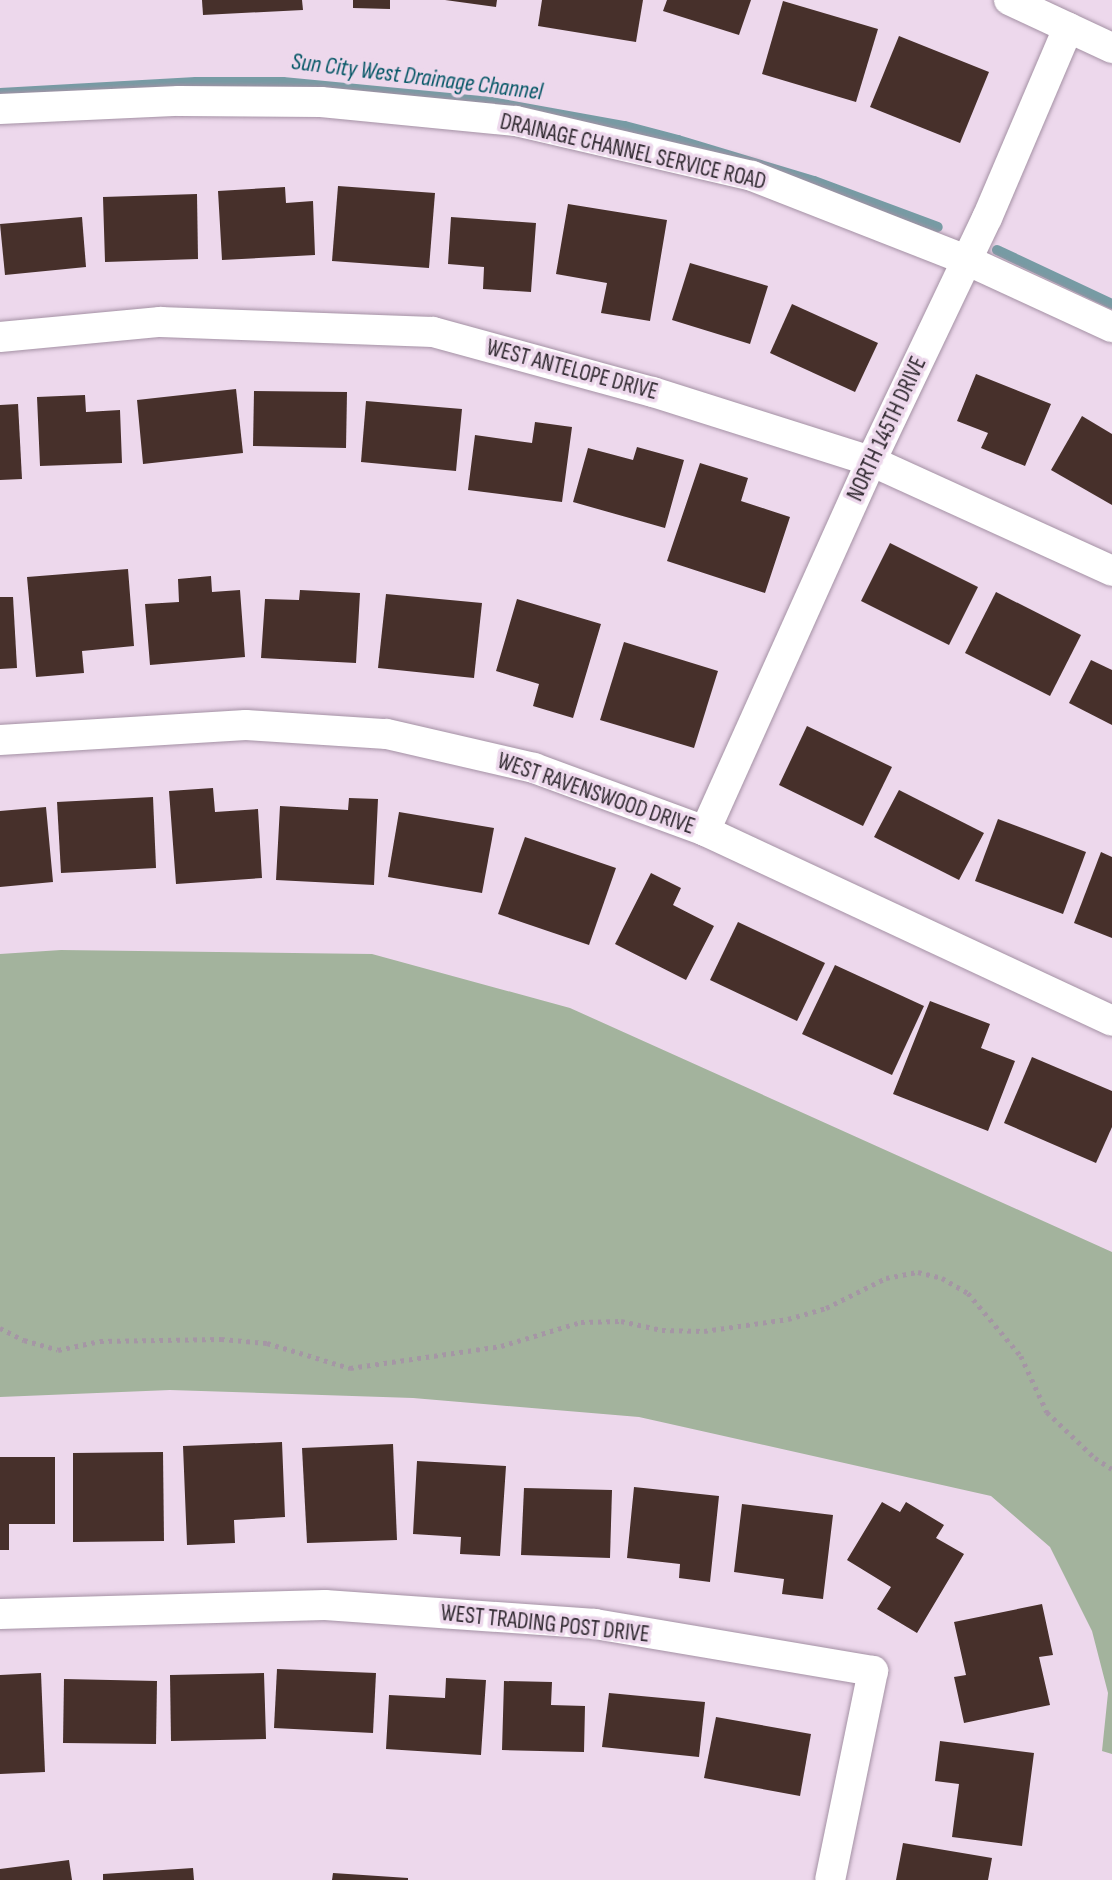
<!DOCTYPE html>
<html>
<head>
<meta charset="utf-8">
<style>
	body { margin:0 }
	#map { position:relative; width:1112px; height:1880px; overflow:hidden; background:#edd8ec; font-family:"Sofia Sans Condensed",sans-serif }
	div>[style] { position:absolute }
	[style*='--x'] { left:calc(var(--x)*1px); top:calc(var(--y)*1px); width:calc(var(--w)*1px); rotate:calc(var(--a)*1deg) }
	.green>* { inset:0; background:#a3b39d }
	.stream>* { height:10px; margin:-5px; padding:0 5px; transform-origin:5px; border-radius:5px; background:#779ba4 }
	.building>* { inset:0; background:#47302b }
	.path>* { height:4.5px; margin-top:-2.25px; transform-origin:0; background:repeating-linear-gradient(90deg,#a596a5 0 3.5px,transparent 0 8.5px) }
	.roads { filter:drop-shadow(0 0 2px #a491a4) drop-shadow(0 0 2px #a491a4) }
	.street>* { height:30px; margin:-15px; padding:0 15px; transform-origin:15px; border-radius:15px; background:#fff }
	span { translate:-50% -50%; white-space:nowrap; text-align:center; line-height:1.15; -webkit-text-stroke:7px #edd8ec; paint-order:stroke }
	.street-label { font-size:23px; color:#2f282f }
	.water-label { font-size:24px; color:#025564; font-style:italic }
</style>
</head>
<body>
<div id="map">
	<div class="green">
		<div style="clip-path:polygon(61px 950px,372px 954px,570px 1008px,1112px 1252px,1112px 1754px,1102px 1751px,1108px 1693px,1092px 1631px,1050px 1547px,991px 1496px,639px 1417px,413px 1398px,170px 1390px,0 1397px,0 954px)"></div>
	</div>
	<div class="stream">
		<div style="--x:0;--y:93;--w:196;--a:-3.2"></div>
		<div style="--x:196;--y:82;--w:87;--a:0"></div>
		<div style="--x:283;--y:82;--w:209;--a:5.5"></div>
		<div style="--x:491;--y:102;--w:136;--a:10.2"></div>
		<div style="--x:625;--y:126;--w:55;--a:14.8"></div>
		<div style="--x:678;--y:140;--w:142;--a:16.8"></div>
		<div style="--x:814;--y:181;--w:132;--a:20.4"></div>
		<div style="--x:997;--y:250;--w:127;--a:25.2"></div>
	</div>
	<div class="building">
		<div style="clip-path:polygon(202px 0,302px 0,303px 10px,203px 15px)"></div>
		<div style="clip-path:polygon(353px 0,390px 0,390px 9px,353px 8px)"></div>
		<div style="clip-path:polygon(445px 0,497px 0,496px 7px)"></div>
		<div style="clip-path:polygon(542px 0,643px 0,636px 42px,538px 26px)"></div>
		<div style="clip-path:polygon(667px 0,751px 0,739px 35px,663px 11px)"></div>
		<div style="clip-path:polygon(783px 1px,878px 29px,856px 102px,762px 74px)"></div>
		<div style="clip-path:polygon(899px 36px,989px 72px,960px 143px,870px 107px)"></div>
		<div style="clip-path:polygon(338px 186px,435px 193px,429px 268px,332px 261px)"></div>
		<div style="clip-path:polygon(285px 187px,286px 203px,313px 201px,315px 255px,222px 260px,218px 191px)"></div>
		<div style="clip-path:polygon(197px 194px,198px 259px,105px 262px,103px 197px)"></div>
		<div style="clip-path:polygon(568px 204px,667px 220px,650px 321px,601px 313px,607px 283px,556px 274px)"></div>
		<div style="clip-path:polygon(82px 217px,86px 267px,5px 275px,0 224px)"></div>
		<div style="clip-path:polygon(451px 217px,536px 223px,531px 292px,483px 289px,484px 267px,448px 264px)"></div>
		<div style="clip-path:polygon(690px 263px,768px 286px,750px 344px,672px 320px)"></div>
		<div style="clip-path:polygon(792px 304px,878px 343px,855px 392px,770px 353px)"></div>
		<div style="clip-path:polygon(976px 374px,1051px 404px,1025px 466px,981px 448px,988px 433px,957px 421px)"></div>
		<div style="clip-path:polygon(236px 389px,243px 453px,143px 464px,137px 400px)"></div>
		<div style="clip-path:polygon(254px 391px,347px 392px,346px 448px,253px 446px)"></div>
		<div style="clip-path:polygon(85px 395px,86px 412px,120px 410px,122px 463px,40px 466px,37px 397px)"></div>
		<div style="clip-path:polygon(366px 401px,462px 409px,456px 471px,361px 462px)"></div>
		<div style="clip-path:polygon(18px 404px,22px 479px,0 480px,0 405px)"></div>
		<div style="clip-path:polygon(1082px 416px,1112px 434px,1112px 505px,1051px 470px)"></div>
		<div style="clip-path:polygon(535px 422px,572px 427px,562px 502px,468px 490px,475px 435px,532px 443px)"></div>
		<div style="clip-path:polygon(637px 447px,684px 460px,665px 528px,573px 502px,588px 448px,633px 460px)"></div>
		<div style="clip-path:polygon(700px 463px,748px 478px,741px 501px,790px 517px,765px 593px,667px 561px)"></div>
		<div style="clip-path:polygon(890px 543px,978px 587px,949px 645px,861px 601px)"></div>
		<div style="clip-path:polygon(128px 569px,134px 646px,82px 651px,84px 673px,36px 677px,27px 577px)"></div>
		<div style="clip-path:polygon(211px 576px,212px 592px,240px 590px,245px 657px,150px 665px,145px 604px,179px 602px,178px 579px)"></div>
		<div style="clip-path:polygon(300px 590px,360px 593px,356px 663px,261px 658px,265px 599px,299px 600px)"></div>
		<div style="clip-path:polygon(996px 592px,1081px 635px,1050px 696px,965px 653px)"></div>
		<div style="clip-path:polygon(386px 594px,482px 603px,474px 678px,378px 668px)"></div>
		<div style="clip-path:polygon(0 597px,13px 597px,17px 668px,0 669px)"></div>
		<div style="clip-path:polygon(517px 599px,601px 624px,573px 718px,533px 706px,539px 684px,496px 671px)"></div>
		<div style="clip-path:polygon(624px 642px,718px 671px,694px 748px,600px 720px)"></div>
		<div style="clip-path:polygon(1091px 660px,1112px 670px,1112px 725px,1069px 703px)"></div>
		<div style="clip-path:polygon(807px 726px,892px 767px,863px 826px,779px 785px)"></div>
		<div style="clip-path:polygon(213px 788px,215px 812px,258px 809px,262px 878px,176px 884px,169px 791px)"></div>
		<div style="clip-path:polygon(899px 790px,984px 833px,959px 880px,874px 837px)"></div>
		<div style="clip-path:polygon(153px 797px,156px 868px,61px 873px,57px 802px)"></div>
		<div style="clip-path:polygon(349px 798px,378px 799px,374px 885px,276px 880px,280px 806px,348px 810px)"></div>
		<div style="clip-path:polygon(46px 807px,53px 882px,0 887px,0 811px)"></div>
		<div style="clip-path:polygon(399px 812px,494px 828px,482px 893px,388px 877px)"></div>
		<div style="clip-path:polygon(998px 819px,1086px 852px,1063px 914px,975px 881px)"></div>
		<div style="clip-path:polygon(525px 837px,616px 868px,589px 945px,498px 914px)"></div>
		<div style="clip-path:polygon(1101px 852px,1112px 857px,1112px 938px,1074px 923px)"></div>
		<div style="clip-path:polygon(651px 873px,681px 888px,673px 905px,714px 926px,686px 980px,615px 944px)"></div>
		<div style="clip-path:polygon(738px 922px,825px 963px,797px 1021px,710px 980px)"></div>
		<div style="clip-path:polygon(835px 965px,924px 1006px,892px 1075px,802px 1034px)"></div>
		<div style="clip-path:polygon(930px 1001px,990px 1024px,981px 1048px,1015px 1061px,988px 1131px,893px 1094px)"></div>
		<div style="clip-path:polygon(1032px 1057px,1112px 1091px,1112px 1127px,1096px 1163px,1004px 1123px)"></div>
		<div style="clip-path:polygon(282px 1442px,285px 1517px,234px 1520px,235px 1543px,187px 1545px,183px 1446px)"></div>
		<div style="clip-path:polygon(393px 1444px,397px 1540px,307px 1543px,302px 1448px)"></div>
		<div style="clip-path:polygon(163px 1452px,164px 1541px,73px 1542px,73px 1453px)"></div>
		<div style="clip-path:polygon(0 1457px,55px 1457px,55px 1524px,9px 1524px,9px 1550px,0 1550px)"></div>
		<div style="clip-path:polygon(417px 1461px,506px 1466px,500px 1556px,460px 1554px,461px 1537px,413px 1534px)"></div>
		<div style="clip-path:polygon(634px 1487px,719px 1496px,710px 1582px,679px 1578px,680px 1564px,627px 1558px)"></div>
		<div style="clip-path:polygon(524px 1488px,612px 1490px,610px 1558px,521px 1555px)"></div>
		<div style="clip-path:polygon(882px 1502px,900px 1512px,906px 1502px,944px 1525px,936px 1538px,964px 1554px,917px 1633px,877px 1609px,891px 1587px,847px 1560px)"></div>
		<div style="clip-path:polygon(742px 1504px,833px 1515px,823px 1599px,782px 1594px,784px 1579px,734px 1572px)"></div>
		<div style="clip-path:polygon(1042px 1604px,1053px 1655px,1039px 1657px,1050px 1705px,964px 1723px,954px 1677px,966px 1675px,954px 1622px)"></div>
		<div style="clip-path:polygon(277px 1669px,376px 1673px,373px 1733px,274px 1728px)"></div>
		<div style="clip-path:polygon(41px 1673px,45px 1772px,0 1774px,0 1675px)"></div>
		<div style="clip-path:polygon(264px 1673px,266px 1739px,171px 1741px,170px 1675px)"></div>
		<div style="clip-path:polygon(446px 1678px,486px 1680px,481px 1755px,386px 1749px,389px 1695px,445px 1698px)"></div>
		<div style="clip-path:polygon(64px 1679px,157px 1681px,156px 1744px,63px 1743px)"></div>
		<div style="clip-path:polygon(504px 1681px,552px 1682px,551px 1705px,585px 1706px,584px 1752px,502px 1750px)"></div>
		<div style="clip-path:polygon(609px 1693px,705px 1702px,699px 1757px,602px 1747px)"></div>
		<div style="clip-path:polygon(716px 1717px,811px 1734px,800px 1796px,704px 1778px)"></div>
		<div style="clip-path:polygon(940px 1741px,1034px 1753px,1022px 1846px,952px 1837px,959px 1784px,935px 1781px)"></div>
		<div style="clip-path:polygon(903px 1843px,992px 1858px,988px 1880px,896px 1880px)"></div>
		<div style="clip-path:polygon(69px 1860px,72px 1880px,0 1880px,0 1869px)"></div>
		<div style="clip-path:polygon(193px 1868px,194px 1880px,103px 1880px,103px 1874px)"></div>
		<div style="clip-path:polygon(333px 1873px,408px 1878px,408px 1880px,332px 1880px)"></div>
	</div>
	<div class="path">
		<div style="--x:0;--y:1328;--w:27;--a:27"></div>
		<div style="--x:24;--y:1340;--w:35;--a:16"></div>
		<div style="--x:58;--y:1350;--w:43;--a:-12.1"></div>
		<div style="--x:100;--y:1341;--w:121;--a:-0.9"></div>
		<div style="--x:221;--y:1339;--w:46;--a:5"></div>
		<div style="--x:267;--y:1343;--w:87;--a:16.8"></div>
		<div style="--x:350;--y:1368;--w:153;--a:-8.3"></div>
		<div style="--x:501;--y:1346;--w:84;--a:-16.7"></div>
		<div style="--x:581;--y:1322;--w:40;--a:-1.4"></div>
		<div style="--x:621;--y:1321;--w:42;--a:12.4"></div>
		<div style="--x:662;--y:1330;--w:42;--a:1.4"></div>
		<div style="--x:704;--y:1331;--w:85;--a:-8.1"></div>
		<div style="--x:788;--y:1319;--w:40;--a:-16"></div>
		<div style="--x:826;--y:1308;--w:67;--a:-26.6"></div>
		<div style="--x:886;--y:1278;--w:33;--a:-11"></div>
		<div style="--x:918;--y:1272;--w:25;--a:14"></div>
		<div style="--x:942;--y:1278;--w:30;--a:30"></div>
		<div style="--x:968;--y:1293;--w:82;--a:49.9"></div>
		<div style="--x:1021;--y:1356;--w:62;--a:65.1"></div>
		<div style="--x:1047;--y:1412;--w:66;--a:43.8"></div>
		<div style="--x:1095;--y:1458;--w:20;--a:33"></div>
	</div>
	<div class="roads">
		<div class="street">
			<div style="--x:1009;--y:0;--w:114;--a:25"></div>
			<div style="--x:0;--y:109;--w:179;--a:-2.6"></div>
			<div style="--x:179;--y:101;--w:142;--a:0.4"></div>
			<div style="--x:321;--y:102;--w:196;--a:5.6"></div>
			<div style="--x:516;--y:121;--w:242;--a:13.1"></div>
			<div style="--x:752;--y:176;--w:230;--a:21.4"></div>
			<div style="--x:966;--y:260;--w:161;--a:24.7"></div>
			<div style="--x:0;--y:337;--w:161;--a:-5.4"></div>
			<div style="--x:160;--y:322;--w:273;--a:2.1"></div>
			<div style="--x:433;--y:332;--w:228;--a:15.3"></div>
			<div style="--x:653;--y:392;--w:229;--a:17.6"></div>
			<div style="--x:871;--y:461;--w:265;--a:24.5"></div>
			<div style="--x:0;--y:740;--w:246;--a:-3.5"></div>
			<div style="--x:246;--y:725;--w:141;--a:3.7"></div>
			<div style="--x:387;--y:734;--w:151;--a:13"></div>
			<div style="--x:534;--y:768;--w:182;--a:20.2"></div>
			<div style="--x:705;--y:831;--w:449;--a:25"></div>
			<div style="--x:705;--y:831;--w:406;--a:-65.8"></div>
			<div style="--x:871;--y:461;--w:269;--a:-64.5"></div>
			<div style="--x:987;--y:218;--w:207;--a:-66.9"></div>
			<div style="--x:0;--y:1614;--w:325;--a:-1.6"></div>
			<div style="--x:325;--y:1605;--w:271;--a:4"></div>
			<div style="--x:595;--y:1624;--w:282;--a:9.6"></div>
			<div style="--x:873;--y:1671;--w:213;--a:101.6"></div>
		</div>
	</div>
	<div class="street-label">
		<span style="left:633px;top:152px;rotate:13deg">DRAINAGE CHANNEL SERVICE ROAD</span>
		<span style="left:572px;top:370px;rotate:15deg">WEST ANTELOPE DRIVE</span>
		<span style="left:887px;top:429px;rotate:-65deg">NORTH 145TH DRIVE</span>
		<span style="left:596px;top:794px;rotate:19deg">WEST RAVENSWOOD DRIVE</span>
		<span style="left:545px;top:1624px;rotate:6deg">WEST TRADING POST DRIVE</span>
	</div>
	<div class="water-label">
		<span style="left:417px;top:77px;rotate:7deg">Sun City West Drainage Channel</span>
	</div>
</div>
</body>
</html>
